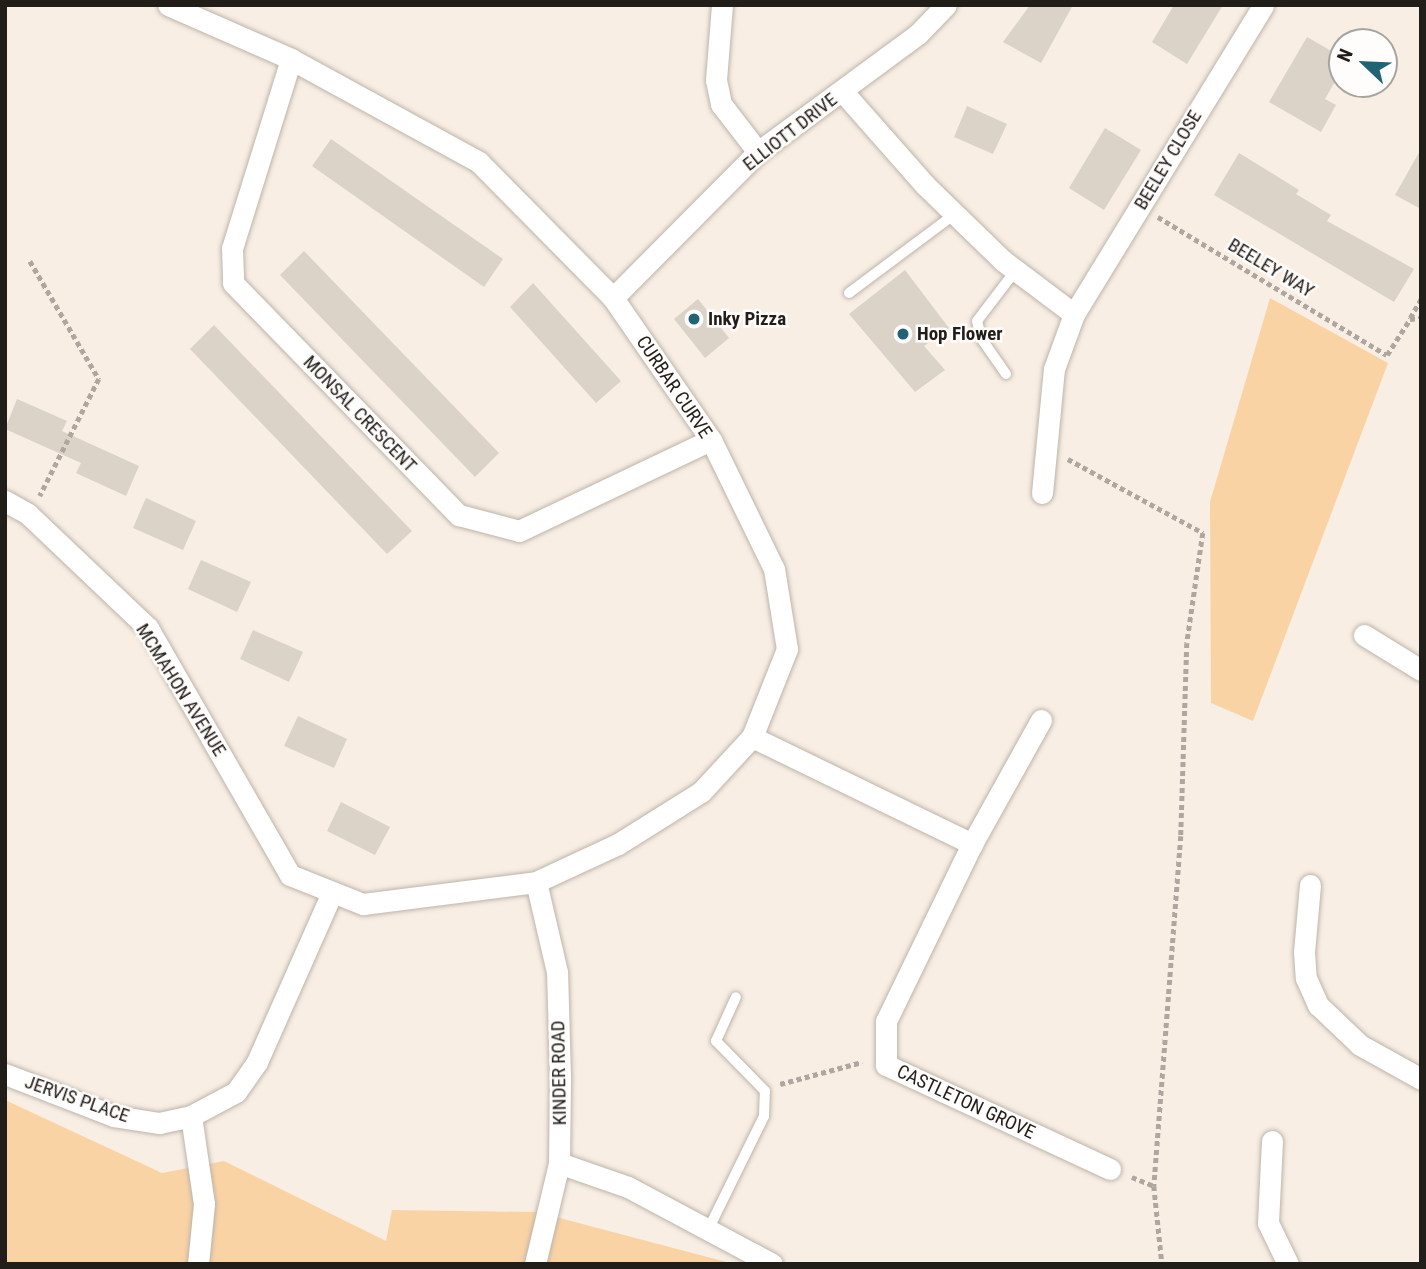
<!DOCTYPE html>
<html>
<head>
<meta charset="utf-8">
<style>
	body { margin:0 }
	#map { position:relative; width:1426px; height:1269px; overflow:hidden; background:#f8eee4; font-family:"Roboto Condensed",sans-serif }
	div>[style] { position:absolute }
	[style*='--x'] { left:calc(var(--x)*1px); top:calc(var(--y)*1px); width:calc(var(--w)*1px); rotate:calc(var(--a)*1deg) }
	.green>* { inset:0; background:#fad3a5 }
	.building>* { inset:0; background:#dbd2c8 }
	.path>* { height:4.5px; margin-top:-2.25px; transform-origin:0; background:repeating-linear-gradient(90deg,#afa79f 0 5px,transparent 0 8.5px) }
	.roads { filter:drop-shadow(0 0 2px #bdb4aa) drop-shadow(0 0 2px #bdb4aa) }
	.service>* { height:10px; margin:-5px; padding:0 5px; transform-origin:5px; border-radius:5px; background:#fff }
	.minor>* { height:21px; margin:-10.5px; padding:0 10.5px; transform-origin:10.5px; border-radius:10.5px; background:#fff }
	.dots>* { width:19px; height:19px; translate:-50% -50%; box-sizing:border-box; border:4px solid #fffdfb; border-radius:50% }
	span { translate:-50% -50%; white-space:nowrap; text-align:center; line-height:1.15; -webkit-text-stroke:5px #fffdfb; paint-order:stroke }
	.street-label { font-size:19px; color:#211e1a }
	.poi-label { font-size:19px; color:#211e1a; font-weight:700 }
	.left { translate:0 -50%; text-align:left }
	.frame { position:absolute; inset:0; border:7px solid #211e1a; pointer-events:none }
	.north { position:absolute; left:1328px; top:28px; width:70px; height:70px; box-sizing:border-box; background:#fffdfb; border:2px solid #a6a4a1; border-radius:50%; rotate:293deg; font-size:19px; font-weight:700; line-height:28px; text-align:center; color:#211e1a }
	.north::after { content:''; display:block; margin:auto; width:24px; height:32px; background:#1f6375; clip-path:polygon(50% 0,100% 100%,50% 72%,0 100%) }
</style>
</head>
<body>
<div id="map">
	<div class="green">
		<div style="clip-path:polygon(1270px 298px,1388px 363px,1253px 721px,1211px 703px,1210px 502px)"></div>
		<div style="clip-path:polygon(5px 1100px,162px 1173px,224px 1161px,386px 1241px,392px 1210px,537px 1212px,734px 1264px,5px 1264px)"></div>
	</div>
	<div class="building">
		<div style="clip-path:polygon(1030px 5px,1073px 5px,1041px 63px,1003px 42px)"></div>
		<div style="clip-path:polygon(1174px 5px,1223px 5px,1187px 64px,1152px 42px)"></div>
		<div style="clip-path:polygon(1307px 37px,1342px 57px,1342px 69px,1325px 99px,1336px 105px,1321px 132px,1269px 102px)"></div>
		<div style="clip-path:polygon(967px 106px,1007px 124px,993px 154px,954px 137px)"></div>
		<div style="clip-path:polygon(1105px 128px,1141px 150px,1104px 210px,1069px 188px)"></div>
		<div style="clip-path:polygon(331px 139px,503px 259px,484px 287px,312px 166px)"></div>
		<div style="clip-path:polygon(1421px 149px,1421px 209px,1395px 195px)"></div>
		<div style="clip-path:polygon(1239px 153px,1299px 190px,1296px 194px,1331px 215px,1327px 221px,1414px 269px,1394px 302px,1214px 195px)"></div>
		<div style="clip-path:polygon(304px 251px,499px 453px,475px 477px,280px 275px)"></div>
		<div style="clip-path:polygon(905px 270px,949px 328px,924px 346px,945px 370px,915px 392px,849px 314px)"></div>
		<div style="clip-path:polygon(533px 283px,621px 381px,596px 403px,510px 307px)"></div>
		<div style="clip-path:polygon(698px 299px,729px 338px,705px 358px,674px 319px)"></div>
		<div style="clip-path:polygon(214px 325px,412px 531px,387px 554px,190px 349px)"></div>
		<div style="clip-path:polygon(17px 399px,67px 421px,62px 431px,139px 466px,126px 496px,76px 473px,81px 463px,5px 429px)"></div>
		<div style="clip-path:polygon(146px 498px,196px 521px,183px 550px,133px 528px)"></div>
		<div style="clip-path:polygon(201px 560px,251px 582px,237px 612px,188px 589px)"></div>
		<div style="clip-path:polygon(253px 630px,303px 652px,289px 682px,240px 659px)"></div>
		<div style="clip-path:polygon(298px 716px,347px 739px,334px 768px,284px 746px)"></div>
		<div style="clip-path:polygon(341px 802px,390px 827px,375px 855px,327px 831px)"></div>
	</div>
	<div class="path">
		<div style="--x:1158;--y:217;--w:267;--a:31.1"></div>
		<div style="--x:1387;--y:355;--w:43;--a:-57.4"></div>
		<div style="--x:1410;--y:319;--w:11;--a:-5"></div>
		<div style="--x:30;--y:261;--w:137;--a:59.7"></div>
		<div style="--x:99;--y:379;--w:131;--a:116.8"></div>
		<div style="--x:1410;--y:318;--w:22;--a:-60"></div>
		<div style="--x:1068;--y:459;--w:154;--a:28.7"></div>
		<div style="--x:1203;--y:533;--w:111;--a:98.3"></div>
		<div style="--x:1187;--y:643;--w:193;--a:91.8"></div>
		<div style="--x:1181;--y:836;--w:351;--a:94.4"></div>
		<div style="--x:1154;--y:1186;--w:78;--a:84.1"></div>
		<div style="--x:780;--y:1084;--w:85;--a:-15"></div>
		<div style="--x:1132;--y:1177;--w:24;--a:22"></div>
	</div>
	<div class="roads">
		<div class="service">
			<div style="--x:849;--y:293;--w:132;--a:-36.7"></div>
			<div style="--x:1006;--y:374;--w:44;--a:-124.8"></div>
			<div style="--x:981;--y:338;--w:17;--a:-103"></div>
			<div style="--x:977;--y:321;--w:64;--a:-52.6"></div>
			<div style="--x:708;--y:1230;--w:127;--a:-63.8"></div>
			<div style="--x:764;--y:1116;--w:25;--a:-88"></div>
			<div style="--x:765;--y:1091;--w:70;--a:-134.4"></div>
			<div style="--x:716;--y:1041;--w:48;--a:-65.6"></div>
		</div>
		<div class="minor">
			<div style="--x:722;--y:5;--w:75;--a:94.6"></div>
			<div style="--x:716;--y:80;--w:25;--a:78"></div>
			<div style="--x:721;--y:104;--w:61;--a:52.4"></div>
			<div style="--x:291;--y:59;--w:198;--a:107.3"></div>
			<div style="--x:232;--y:248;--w:35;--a:88"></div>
			<div style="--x:233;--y:283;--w:324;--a:45.8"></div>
			<div style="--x:459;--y:515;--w:62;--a:14.9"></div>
			<div style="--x:519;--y:531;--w:212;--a:-25.4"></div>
			<div style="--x:843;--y:92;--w:124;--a:48.6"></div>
			<div style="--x:925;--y:185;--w:107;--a:44.2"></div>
			<div style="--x:1002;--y:260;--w:90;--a:36.9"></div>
			<div style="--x:613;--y:298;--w:206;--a:-45.2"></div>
			<div style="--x:758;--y:152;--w:199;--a:-36.4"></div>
			<div style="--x:918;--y:34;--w:40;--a:-46"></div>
			<div style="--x:1042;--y:493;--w:125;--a:-84.5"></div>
			<div style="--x:1054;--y:369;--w:59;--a:-70"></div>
			<div style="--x:1074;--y:314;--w:362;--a:-58.5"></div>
			<div style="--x:5;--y:501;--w:26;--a:29"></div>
			<div style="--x:28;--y:514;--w:166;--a:43.5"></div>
			<div style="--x:148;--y:628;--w:285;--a:60.1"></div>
			<div style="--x:290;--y:875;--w:79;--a:21.7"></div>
			<div style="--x:363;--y:904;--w:174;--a:-7.2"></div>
			<div style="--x:536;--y:882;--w:90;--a:-24.9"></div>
			<div style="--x:618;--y:844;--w:98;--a:-32.1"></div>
			<div style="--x:701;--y:792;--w:75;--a:-47.2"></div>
			<div style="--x:752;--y:737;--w:95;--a:-68.3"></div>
			<div style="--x:787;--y:649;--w:81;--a:-99.2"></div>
			<div style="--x:774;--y:569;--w:144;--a:-116"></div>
			<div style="--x:711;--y:440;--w:173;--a:-124.6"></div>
			<div style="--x:613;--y:298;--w:191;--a:-134.6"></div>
			<div style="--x:479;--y:162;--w:214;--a:-151.3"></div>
			<div style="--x:291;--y:59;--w:134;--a:-156.3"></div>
			<div style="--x:1364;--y:635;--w:67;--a:31.6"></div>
			<div style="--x:1041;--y:720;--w:142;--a:119.1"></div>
			<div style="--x:972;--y:844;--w:197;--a:115.9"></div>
			<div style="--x:886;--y:1021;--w:44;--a:90"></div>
			<div style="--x:886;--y:1065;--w:247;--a:24.9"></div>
			<div style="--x:752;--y:737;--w:245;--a:25.9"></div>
			<div style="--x:1310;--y:885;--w:67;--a:95.1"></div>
			<div style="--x:1304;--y:952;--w:26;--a:86"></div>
			<div style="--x:1306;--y:978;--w:30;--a:66"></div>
			<div style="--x:1318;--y:1005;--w:58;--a:43.6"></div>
			<div style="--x:1360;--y:1045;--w:70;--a:29.1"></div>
			<div style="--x:5;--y:1074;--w:117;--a:21.1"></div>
			<div style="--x:114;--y:1116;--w:46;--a:8.8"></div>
			<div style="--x:159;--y:1123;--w:33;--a:-12"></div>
			<div style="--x:191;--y:1116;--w:51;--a:-28.1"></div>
			<div style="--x:236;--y:1092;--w:37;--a:-55"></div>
			<div style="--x:257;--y:1062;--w:183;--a:-66.1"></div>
			<div style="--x:191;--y:1116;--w:89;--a:81.6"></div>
			<div style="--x:204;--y:1204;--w:60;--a:95.7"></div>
			<div style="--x:1272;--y:1141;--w:82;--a:92.8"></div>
			<div style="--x:1268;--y:1223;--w:46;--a:64"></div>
			<div style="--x:559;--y:1163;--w:73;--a:19.2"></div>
			<div style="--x:628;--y:1187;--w:163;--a:28.1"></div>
			<div style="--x:535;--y:1264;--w:104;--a:-76.6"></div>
			<div style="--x:559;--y:1163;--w:86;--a:-89.3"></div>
			<div style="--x:560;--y:1077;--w:105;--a:-91.6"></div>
			<div style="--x:557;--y:972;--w:92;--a:-103.1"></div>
		</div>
	</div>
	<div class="dots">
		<div style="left:694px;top:319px;background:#1f6375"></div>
		<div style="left:903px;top:334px;background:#1f6375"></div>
	</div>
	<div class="street-label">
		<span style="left:790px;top:132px;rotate:-38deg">ELLIOTT DRIVE</span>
		<span style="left:1168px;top:160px;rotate:-59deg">BEELEY CLOSE</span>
		<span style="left:1271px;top:268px;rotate:31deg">BEELEY WAY</span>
		<span style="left:674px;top:387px;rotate:56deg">CURBAR CURVE</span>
		<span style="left:360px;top:414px;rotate:46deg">MONSAL CRESCENT</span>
		<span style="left:181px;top:690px;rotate:58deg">MCMAHON AVENUE</span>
		<span style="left:559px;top:1073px;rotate:-91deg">KINDER ROAD</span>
		<span style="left:77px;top:1099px;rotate:19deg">JERVIS PLACE</span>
		<span style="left:966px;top:1102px;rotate:25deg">CASTLETON GROVE</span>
	</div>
	<div class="poi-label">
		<span class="left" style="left:708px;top:319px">Inky Pizza</span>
		<span class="left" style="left:917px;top:334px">Hop Flower</span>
	</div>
	<div class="frame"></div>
	<div class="north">N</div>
</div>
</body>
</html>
